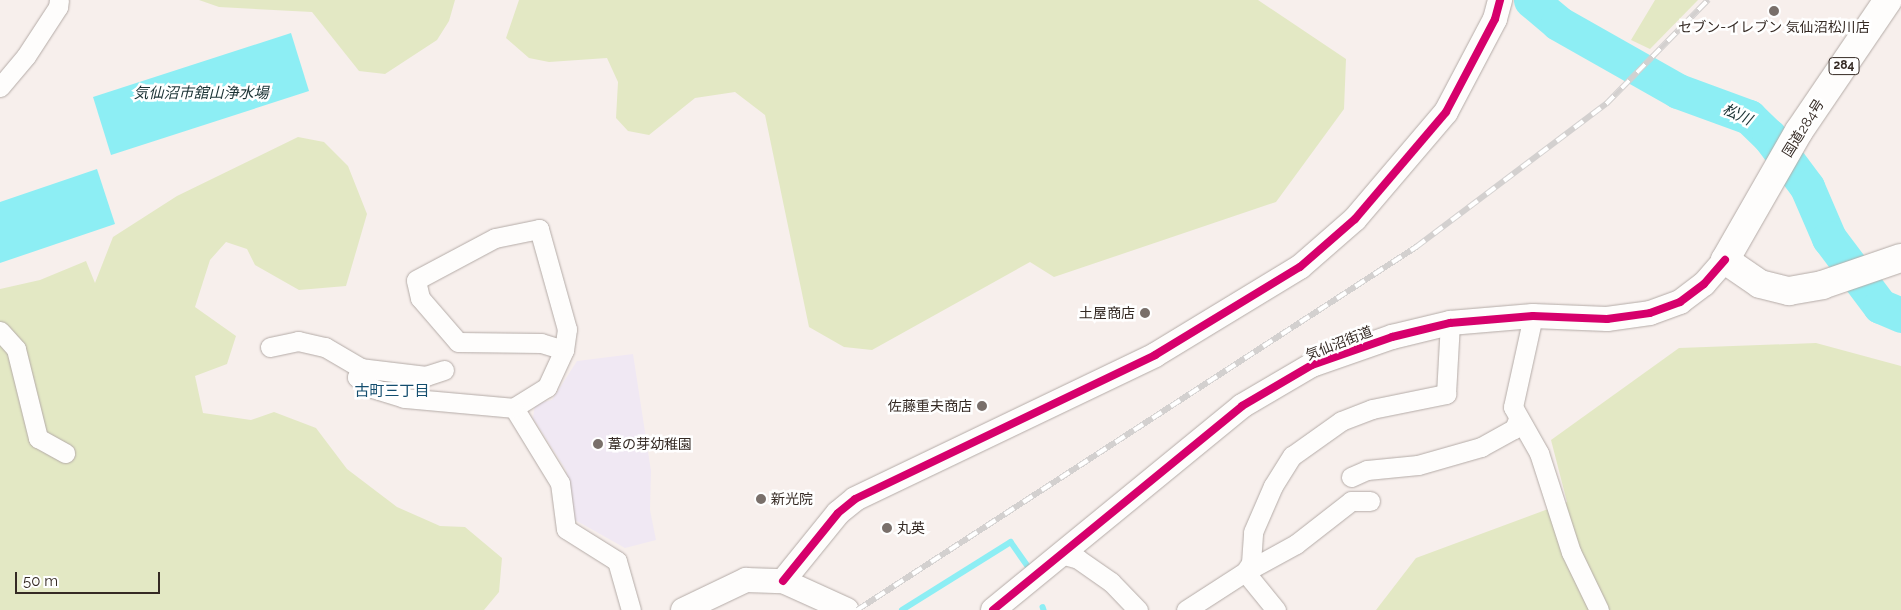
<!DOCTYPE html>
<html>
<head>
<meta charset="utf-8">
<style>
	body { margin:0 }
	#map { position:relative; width:1901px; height:610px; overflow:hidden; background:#f7efec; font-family:Raleway,"Noto Sans JP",sans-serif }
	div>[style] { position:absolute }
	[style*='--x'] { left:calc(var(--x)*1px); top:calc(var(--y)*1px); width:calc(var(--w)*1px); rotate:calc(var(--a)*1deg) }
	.education>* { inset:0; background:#f0e8f3 }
	.green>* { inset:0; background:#e3e8c4 }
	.water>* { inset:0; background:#8deef4 }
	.stream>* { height:5.5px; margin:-2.75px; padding:0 2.75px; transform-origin:2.75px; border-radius:2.75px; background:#8deef4 }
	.river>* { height:35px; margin:-17.5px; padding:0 17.5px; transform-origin:17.5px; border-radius:17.5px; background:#8deef4 }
	.roads { filter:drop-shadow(0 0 1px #b4aba7) drop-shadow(0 0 1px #b4aba7) }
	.minor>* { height:19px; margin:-9.5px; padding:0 9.5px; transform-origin:9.5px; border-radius:9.5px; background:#fefdfc }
	.tertiary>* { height:24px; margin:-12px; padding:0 12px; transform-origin:12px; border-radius:12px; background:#fefdfc }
	.trunk>* { height:28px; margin:-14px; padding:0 14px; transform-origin:14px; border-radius:14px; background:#fefdfc }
	.rail>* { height:5.5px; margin-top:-2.75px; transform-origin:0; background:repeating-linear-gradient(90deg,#fff 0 11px,#d3d0cf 0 22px); box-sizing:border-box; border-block:1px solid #d3d0cf }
	.cycleway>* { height:8px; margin:-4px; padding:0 4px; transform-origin:4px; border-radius:4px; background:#d6006c }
	.dots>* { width:14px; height:14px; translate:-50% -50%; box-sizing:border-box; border:2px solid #fff; border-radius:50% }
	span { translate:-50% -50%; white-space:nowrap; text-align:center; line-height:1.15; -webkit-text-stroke:5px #fff; paint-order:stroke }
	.shield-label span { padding:1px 4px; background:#fff; border:1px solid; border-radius:4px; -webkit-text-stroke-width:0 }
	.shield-label { font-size:12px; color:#352a24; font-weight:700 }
	.poi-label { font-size:14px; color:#352a24 }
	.right { translate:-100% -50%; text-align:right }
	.left { translate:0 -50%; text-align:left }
	.street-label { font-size:14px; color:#352a24 }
	.water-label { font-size:15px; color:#1a3234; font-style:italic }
	.neighbourhood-label { font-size:15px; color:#134d6e }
	.scale { position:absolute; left:15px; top:572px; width:145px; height:22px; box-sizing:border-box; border:2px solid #352a24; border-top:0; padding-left:6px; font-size:15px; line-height:18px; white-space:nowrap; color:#352a24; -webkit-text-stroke:4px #fff; paint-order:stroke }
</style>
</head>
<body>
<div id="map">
	<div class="education">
		<div style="clip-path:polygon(633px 354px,651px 471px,650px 510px,656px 540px,625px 548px,575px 520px,566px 470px,533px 418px,535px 404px,552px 400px,577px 361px)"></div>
	</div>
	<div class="green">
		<div style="clip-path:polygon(199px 0,455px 0,449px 21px,437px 40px,385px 74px,359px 71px,312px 12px,219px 7px)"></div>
		<div style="clip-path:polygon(519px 0,1258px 0,1346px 59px,1344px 109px,1276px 202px,1054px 277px,1030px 262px,872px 350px,844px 347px,809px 327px,765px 115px,735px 92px,695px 98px,649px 135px,628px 131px,616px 118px,618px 82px,607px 58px,549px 62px,529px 58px,506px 38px)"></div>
		<div style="clip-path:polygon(1655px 0,1698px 0,1650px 49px,1631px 40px)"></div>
		<div style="clip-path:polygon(298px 137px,324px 142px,348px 166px,367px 214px,346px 286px,299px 290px,255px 265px,247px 249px,226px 242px,210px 260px,195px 307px,236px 336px,227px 364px,195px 376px,203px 413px,251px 420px,274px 412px,316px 428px,347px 469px,397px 507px,440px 526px,465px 527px,502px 558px,499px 592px,484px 610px,0 610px,0 336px,52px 447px,0 331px,0 289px,40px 280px,86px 261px,95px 283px,113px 237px,177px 196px)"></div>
		<div style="clip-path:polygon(1816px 343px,1901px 366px,1901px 610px,1376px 610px,1416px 558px,1567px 502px,1551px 440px,1679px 348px)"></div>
	</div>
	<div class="water">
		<div style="clip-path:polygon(291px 33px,309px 91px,111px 155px,93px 97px)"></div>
		<div style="clip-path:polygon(97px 169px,115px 224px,0 263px,0 202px)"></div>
	</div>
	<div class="stream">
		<div style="--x:1043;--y:607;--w:3;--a:72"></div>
		<div style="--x:902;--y:610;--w:128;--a:-32"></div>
		<div style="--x:1011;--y:542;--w:29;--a:55"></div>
	</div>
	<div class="river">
		<div style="--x:1531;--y:0;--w:35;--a:40"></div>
		<div style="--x:1558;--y:23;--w:138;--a:29.5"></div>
		<div style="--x:1678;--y:91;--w:76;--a:20.1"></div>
		<div style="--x:1749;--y:117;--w:28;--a:44"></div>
		<div style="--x:1769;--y:136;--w:64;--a:53.3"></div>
		<div style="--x:1807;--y:187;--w:56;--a:66.7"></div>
		<div style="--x:1829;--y:238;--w:85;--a:53.1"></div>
		<div style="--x:1880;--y:306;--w:23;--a:23"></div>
	</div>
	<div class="roads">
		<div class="minor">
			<div style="--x:0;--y:87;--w:40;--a:-50"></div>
			<div style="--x:26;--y:56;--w:59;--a:-56.9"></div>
			<div style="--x:58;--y:7;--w:7;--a:-82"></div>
			<div style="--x:1533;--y:316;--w:93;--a:102.4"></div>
			<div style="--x:1513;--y:407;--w:53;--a:60.5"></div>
			<div style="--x:1539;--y:453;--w:104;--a:72.1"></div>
			<div style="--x:1571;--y:552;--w:64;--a:64.2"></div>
			<div style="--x:0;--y:331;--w:24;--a:48"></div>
			<div style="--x:16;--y:349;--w:92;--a:76.1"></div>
			<div style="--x:38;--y:438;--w:31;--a:29"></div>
			<div style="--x:270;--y:347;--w:29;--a:-12"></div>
			<div style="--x:298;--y:341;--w:28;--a:13"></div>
			<div style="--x:325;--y:347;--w:42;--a:30.3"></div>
			<div style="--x:564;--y:350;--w:24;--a:-163"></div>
			<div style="--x:541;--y:343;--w:83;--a:-179.3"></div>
			<div style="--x:458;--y:342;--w:58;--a:-130.8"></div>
			<div style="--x:420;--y:298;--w:18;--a:-103"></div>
			<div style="--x:416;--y:280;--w:89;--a:-28"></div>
			<div style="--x:495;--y:238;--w:45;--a:-11.6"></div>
			<div style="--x:539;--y:229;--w:104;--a:74.4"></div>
			<div style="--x:567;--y:329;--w:21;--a:98"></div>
			<div style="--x:564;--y:350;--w:41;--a:114.7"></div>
			<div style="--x:547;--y:387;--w:39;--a:148"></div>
			<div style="--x:514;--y:408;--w:88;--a:58.5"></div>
			<div style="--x:560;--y:483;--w:46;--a:82.6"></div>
			<div style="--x:566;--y:529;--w:60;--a:32.1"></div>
			<div style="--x:617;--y:561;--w:51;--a:74.1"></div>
			<div style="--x:444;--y:370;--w:19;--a:162"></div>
			<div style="--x:426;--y:376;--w:65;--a:-173"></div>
			<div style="--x:361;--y:368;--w:10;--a:114"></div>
			<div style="--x:357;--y:377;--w:19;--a:36"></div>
			<div style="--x:372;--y:388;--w:34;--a:17"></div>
			<div style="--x:404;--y:398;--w:110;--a:5.2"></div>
			<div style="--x:1351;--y:477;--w:17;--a:-24"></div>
			<div style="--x:1367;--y:470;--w:51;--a:-5.6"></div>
			<div style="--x:1418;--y:465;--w:66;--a:-15.9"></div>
			<div style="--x:1481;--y:447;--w:38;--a:-29"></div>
			<div style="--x:1514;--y:429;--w:11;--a:-68"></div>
			<div style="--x:1061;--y:554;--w:18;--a:16"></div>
			<div style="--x:1078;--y:559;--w:40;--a:34.9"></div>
			<div style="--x:1111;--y:582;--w:39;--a:46"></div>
			<div style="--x:1186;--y:610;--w:70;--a:-32.8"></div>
			<div style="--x:1245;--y:572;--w:11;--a:-56"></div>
			<div style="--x:1251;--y:563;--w:31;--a:-86"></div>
			<div style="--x:1253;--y:532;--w:50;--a:-66.5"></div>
			<div style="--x:1273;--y:486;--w:36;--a:-58"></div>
			<div style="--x:1292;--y:456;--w:60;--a:-35.5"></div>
			<div style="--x:1341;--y:421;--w:33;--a:-21"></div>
			<div style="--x:1372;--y:409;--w:76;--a:-11.5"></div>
			<div style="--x:1446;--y:394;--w:71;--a:-86.8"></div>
			<div style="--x:1276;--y:610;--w:49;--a:-129.2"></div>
			<div style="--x:1245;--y:572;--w:58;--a:-28.8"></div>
			<div style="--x:1296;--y:544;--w:70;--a:-38"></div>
			<div style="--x:1351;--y:501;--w:19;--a:0"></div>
		</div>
		<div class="tertiary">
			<div style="--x:783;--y:581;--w:87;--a:-51"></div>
			<div style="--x:838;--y:513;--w:22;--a:-39"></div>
			<div style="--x:855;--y:499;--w:333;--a:-25.6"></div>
			<div style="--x:1155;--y:355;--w:170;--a:-31.3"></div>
			<div style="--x:1300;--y:267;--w:73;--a:-41.1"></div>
			<div style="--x:1355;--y:219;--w:140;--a:-49.6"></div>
			<div style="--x:1446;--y:112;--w:105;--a:-62.2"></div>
			<div style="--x:1495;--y:19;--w:20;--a:-75"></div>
			<div style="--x:683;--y:610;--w:70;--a:-25.5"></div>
			<div style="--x:746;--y:580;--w:37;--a:2"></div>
			<div style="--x:783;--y:581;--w:70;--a:24.4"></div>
			<div style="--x:993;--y:610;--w:322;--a:-39.3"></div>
			<div style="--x:1242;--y:406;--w:81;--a:-30.4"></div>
			<div style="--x:1312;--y:365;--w:85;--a:-19.3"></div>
			<div style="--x:1392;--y:337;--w:60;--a:-13.6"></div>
			<div style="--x:1450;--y:323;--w:83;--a:-4.8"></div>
			<div style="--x:1533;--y:316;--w:74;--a:2.3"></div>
			<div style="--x:1607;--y:319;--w:43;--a:-7.9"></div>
			<div style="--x:1650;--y:313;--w:32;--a:-20"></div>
			<div style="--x:1680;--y:302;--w:30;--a:-37"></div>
			<div style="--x:1704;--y:284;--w:32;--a:-49"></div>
		</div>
		<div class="trunk">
			<div style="--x:1888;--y:0;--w:158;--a:124.2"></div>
			<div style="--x:1799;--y:131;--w:149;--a:119.8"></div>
			<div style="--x:1725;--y:260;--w:42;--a:34.4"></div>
			<div style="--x:1760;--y:284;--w:30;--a:14"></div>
			<div style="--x:1789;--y:291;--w:34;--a:-10"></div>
			<div style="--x:1822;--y:285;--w:83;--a:-18.9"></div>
		</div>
	</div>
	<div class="rail">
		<div style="--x:857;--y:610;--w:667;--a:-33"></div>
		<div style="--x:1416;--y:247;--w:238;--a:-37"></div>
		<div style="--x:1606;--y:104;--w:146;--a:-45.6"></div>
	</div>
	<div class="cycleway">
		<div style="--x:783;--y:581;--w:87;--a:-51"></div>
		<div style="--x:838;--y:513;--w:22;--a:-39"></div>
		<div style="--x:855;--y:499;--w:333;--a:-25.6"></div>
		<div style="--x:1155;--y:355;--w:170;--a:-31.3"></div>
		<div style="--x:1300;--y:267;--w:73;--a:-41.1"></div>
		<div style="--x:1355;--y:219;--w:140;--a:-49.6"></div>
		<div style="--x:1446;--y:112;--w:105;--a:-62.2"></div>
		<div style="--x:1495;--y:19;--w:20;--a:-75"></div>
		<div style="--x:993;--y:610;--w:322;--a:-39.3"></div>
		<div style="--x:1242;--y:406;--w:81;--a:-30.4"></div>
		<div style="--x:1312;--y:365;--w:85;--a:-19.3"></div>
		<div style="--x:1392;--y:337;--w:60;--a:-13.6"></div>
		<div style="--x:1450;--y:323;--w:83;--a:-4.8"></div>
		<div style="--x:1533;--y:316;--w:74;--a:2.3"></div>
		<div style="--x:1607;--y:319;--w:43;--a:-7.9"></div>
		<div style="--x:1650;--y:313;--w:32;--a:-20"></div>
		<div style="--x:1680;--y:302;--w:30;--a:-37"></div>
		<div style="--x:1704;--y:284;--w:32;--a:-49"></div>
	</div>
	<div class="dots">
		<div style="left:1774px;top:11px;background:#796f6a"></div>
		<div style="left:1145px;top:313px;background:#796f6a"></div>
		<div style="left:982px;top:406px;background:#796f6a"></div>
		<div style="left:598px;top:444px;background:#796f6a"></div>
		<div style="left:761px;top:499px;background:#796f6a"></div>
		<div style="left:887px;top:528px;background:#796f6a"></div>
	</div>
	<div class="shield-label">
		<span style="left:1844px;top:66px">284</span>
	</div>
	<div class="poi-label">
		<span style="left:1774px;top:27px">セブン-イレブン 気仙沼松川店</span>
		<span class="right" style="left:1135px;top:313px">土屋商店</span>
		<span class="right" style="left:972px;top:406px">佐藤重夫商店</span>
		<span class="left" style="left:608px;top:444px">葦の芽幼稚園</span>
		<span class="left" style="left:771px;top:499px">新光院</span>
		<span class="left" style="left:897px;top:528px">丸英</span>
	</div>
	<div class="street-label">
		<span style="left:1803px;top:128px;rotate:-58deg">国道284号</span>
		<span style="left:1339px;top:343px;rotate:-21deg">気仙沼街道</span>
	</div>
	<div class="water-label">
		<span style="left:201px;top:94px">気仙沼市舘山浄水場</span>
		<span style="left:1737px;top:115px;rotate:25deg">松川</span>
	</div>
	<div class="neighbourhood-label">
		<span style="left:392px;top:392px">古町三丁目</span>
	</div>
	<div class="scale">50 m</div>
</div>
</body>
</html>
